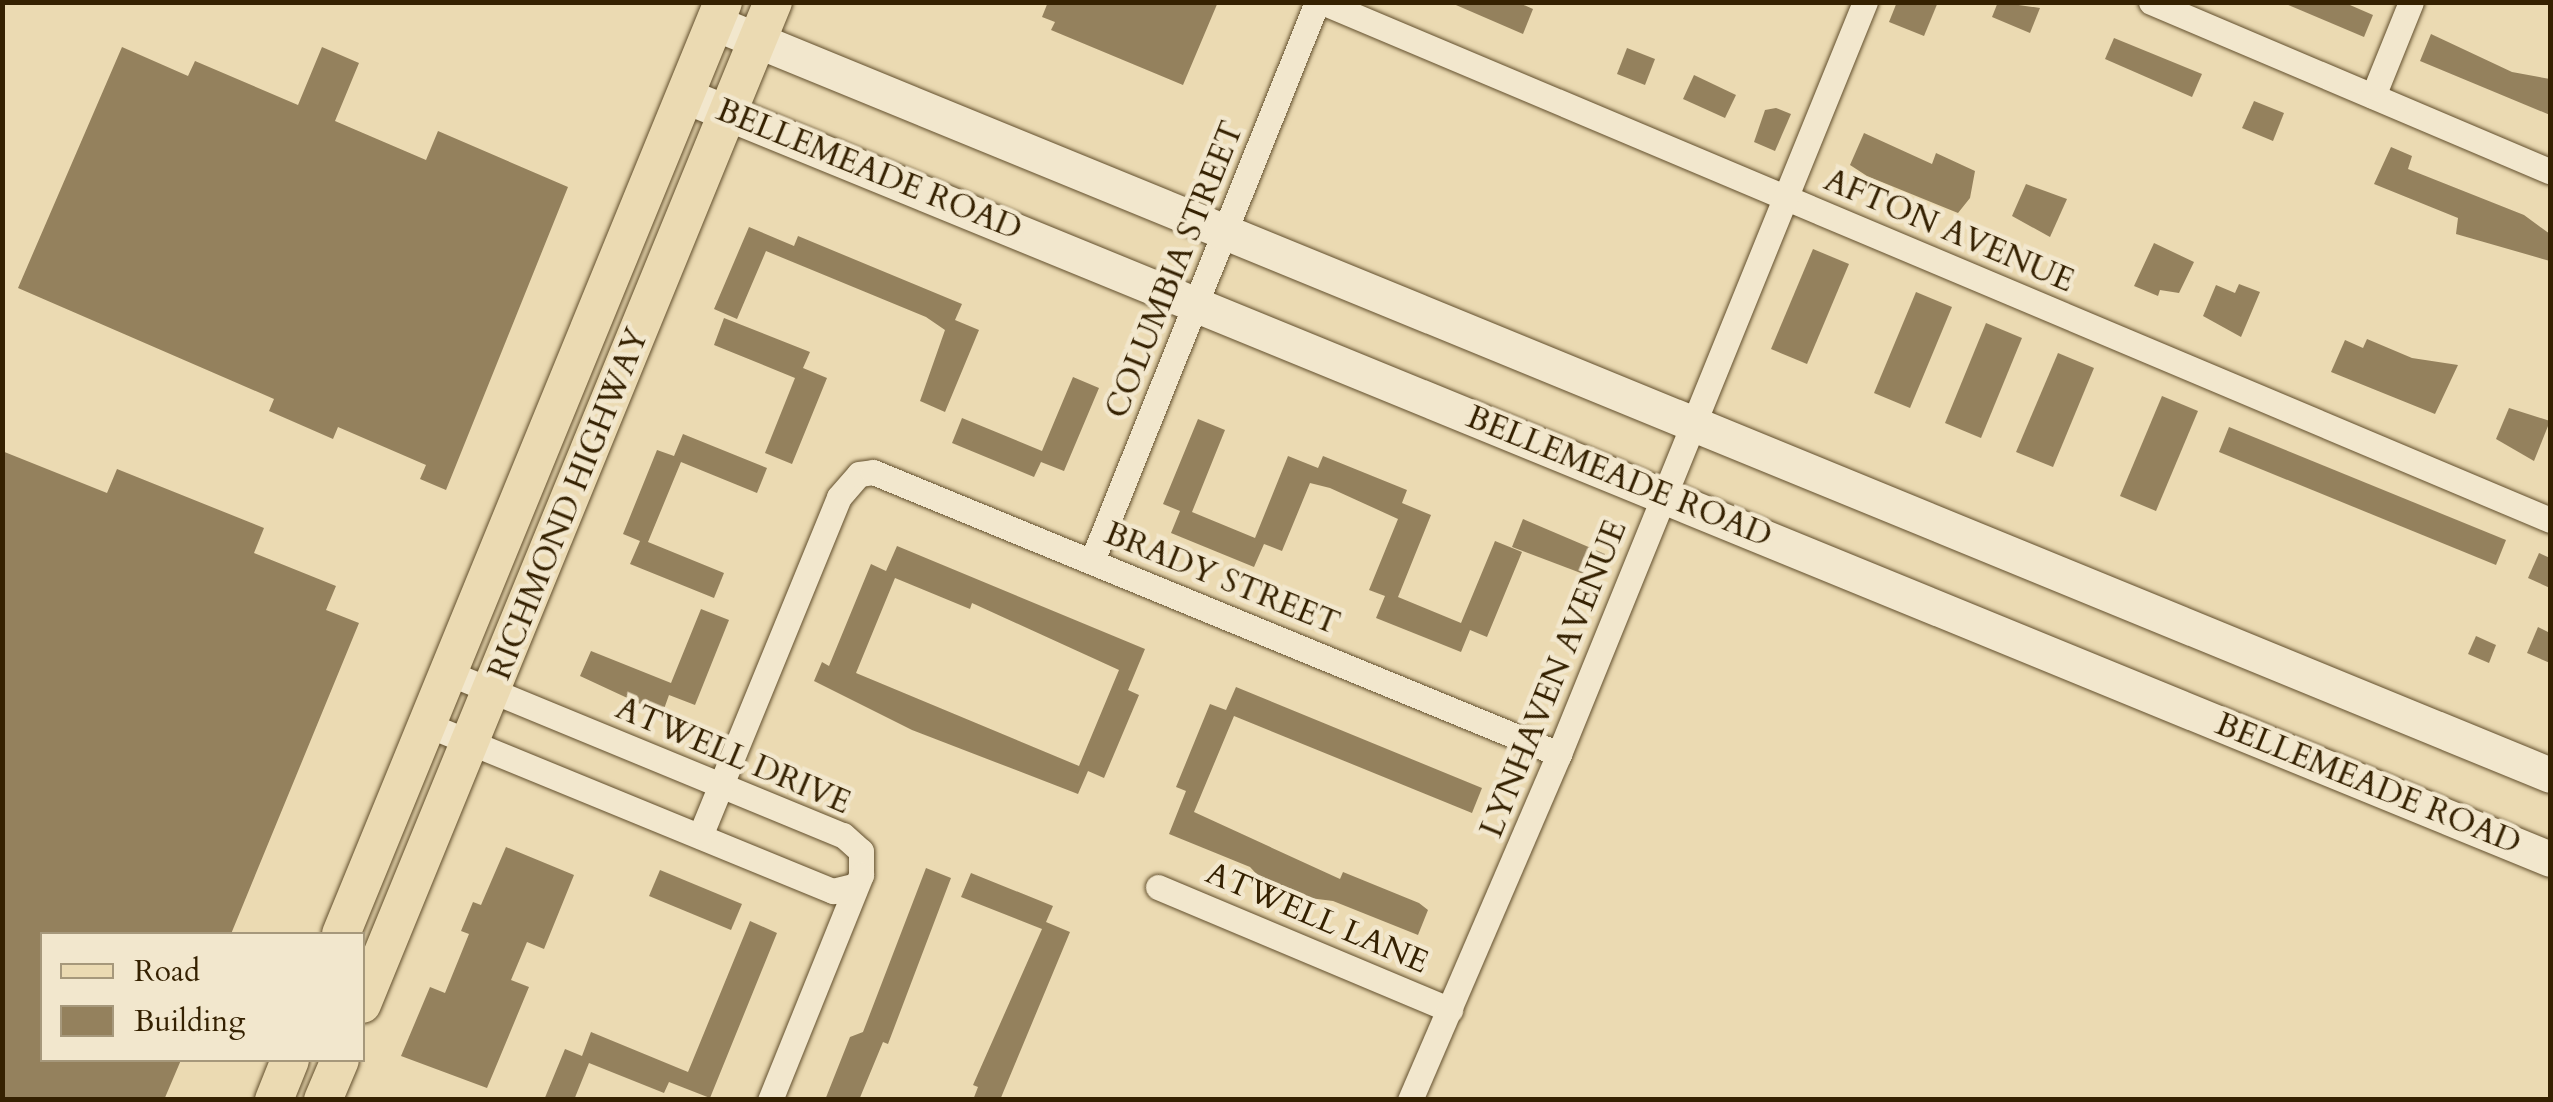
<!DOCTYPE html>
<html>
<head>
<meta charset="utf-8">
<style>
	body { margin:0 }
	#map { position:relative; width:2553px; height:1102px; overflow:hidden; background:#ebdab2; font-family:Cardo,serif }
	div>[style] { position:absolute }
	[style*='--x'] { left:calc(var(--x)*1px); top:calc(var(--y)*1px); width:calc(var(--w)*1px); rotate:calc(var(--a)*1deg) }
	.building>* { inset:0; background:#94815d }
	.roads { filter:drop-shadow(0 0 2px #624f2d) drop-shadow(0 0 2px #624f2d) }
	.minor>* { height:25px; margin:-12.5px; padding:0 12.5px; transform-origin:12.5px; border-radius:12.5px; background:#f2e7cd }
	.secondary>* { height:35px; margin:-17.5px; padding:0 17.5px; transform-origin:17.5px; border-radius:17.5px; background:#f2e7cd }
	.primary>* { height:38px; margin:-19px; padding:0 19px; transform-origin:19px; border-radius:19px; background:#ebdab2 }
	span { translate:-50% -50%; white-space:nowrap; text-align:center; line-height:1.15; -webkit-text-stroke:9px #f2e7cd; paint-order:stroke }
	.street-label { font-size:32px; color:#352101 }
	.frame { position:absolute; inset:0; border:5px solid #352101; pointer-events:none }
	.legend { position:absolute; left:40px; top:932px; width:325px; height:130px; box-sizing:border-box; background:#f2e7cd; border:2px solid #a6987b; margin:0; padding:12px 18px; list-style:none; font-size:30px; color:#352101 }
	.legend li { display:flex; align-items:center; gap:20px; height:50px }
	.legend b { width:50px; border:2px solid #a6987b }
</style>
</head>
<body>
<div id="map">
	<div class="building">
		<div style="clip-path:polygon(1048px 2px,1218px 2px,1183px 85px,1051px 30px,1055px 22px,1042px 17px)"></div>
		<div style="clip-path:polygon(1449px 2px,1517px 2px,1533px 9px,1523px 34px)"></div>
		<div style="clip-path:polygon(1897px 2px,1938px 2px,1924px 36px,1889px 22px)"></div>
		<div style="clip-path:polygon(1998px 2px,2040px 8px,2030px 33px,1992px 17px)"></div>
		<div style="clip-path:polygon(2281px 2px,2343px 2px,2373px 15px,2364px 37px)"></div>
		<div style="clip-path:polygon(2431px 34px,2512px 72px,2550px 79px,2550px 115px,2420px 61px)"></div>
		<div style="clip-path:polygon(2114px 38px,2202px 74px,2192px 97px,2105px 59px)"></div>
		<div style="clip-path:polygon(122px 47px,188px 76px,195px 61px,298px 105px,322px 47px,359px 63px,335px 121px,426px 160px,438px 131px,568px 187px,446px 490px,420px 479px,426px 465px,338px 427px,333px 439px,269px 411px,274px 399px,18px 288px)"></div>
		<div style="clip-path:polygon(1627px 48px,1655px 59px,1645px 85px,1617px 74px)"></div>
		<div style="clip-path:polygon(1694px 75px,1736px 95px,1725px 118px,1683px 99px)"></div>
		<div style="clip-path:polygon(2254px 101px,2284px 113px,2273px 141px,2242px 128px)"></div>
		<div style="clip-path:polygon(1776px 108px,1791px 114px,1775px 151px,1754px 142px,1765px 110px)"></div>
		<div style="clip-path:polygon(1864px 133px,1932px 164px,1936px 153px,1975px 171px,1970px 198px,1958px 213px,1867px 176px,1850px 165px)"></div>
		<div style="clip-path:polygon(2391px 147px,2412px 156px,2408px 169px,2524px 215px,2550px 234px,2550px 261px,2456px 234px,2458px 218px,2374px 184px)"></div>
		<div style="clip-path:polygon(2026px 184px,2067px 199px,2050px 237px,2012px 216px)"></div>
		<div style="clip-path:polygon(749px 227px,794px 246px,798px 236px,962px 304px,955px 320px,979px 330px,945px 412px,920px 401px,945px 330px,926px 317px,766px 251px,737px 319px,714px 309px)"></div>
		<div style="clip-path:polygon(2154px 243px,2194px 262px,2179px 293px,2160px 290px,2158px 296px,2134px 286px)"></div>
		<div style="clip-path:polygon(1813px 249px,1849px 264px,1807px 364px,1771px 349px)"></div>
		<div style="clip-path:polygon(2239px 284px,2260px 292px,2241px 337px,2203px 316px,2216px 285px,2235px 293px)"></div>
		<div style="clip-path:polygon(1916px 292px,1952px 307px,1910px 408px,1874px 393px)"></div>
		<div style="clip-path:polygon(724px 318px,810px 352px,803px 368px,827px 378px,792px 464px,765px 453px,795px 378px,714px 345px)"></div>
		<div style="clip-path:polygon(1986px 323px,2022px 338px,1981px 438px,1945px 423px)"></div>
		<div style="clip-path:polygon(2367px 339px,2412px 358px,2458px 365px,2435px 414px,2331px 372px,2345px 340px,2363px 348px)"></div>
		<div style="clip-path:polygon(2058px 353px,2094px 368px,2053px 467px,2016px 452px)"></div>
		<div style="clip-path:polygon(1073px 377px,1099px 388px,1064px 471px,1041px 462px,1034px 477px,952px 443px,962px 418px,1042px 451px)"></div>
		<div style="clip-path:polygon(2162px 396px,2198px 411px,2156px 511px,2120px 496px)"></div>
		<div style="clip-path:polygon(2509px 408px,2550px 421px,2534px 461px,2496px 439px)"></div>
		<div style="clip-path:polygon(1198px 419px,1225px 430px,1192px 512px,1255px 538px,1288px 456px,1318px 468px,1323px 456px,1407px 490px,1402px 503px,1431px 515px,1398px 597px,1461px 623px,1495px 541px,1522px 552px,1487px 637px,1470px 630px,1461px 652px,1376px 618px,1385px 596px,1369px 590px,1398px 519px,1330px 488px,1310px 483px,1282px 551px,1264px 544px,1254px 567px,1171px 533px,1180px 511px,1163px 504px)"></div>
		<div style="clip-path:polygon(2229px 427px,2506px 540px,2496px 565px,2219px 452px)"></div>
		<div style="clip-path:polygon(683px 434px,767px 468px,757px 493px,681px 462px,648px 542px,724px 573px,714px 598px,630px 564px,640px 541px,623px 534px,657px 450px,674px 456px)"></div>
		<div style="clip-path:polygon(2px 451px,107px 493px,117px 469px,264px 528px,254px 553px,336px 586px,326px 610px,359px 623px,231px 934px,42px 934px,42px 1060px,181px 1060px,164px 1100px,2px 1100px)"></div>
		<div style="clip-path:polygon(1523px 519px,1605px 554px,1594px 578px,1512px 547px)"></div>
		<div style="clip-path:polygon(evenodd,897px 546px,1145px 649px,1128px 690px,1139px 695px,1104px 778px,1088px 771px,1078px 794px,912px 730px,814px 681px,822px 662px,829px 666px,871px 564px,886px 571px,897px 546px,895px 578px,970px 609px,972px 603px,1119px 670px,1079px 766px,856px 673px,895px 578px)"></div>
		<div style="clip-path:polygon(2539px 553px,2550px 558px,2550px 588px,2528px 578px)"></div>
		<div style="clip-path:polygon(701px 609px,729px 620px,695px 705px,669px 695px,664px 709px,651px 709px,580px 676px,591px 651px,671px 683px)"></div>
		<div style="clip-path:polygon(2538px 627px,2550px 633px,2550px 663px,2527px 653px)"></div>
		<div style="clip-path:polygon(2476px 636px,2496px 645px,2489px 663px,2468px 654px)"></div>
		<div style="clip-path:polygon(1236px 687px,1482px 788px,1472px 813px,1234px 716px,1194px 812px,1340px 879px,1343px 872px,1419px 903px,1428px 910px,1418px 935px,1333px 901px,1302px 897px,1263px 881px,1250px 867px,1169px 834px,1186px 791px,1176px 787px,1210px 704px,1226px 710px)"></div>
		<div style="clip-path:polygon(506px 847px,574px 875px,544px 949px,527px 942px,511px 980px,529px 987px,487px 1088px,401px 1056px,430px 987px,445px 993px,469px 934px,461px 931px,473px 902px,481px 905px)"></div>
		<div style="clip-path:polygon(926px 868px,951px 878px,888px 1044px,883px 1042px,859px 1100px,825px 1100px,850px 1037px,863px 1032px)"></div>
		<div style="clip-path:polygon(660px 870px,742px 904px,731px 930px,649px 896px)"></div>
		<div style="clip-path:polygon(971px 873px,1053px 906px,1046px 922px,1070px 932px,1000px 1100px,973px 1100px,978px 1087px,973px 1085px,1042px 929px,961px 897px)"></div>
		<div style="clip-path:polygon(750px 921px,777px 933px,710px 1098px,669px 1082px,664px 1093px,589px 1063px,574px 1100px,544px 1100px,565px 1049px,582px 1056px,591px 1032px,688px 1072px)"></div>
	</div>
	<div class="roads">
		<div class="minor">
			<div style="--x:1322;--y:2;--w:1333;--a:22.87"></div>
			<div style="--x:2151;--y:2;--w:433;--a:23"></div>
			<div style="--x:2373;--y:96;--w:101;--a:-68"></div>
			<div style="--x:1092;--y:561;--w:603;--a:-68.07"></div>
			<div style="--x:449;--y:673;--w:426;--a:22.4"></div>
			<div style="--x:843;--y:835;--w:24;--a:42"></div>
			<div style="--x:861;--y:851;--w:24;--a:90"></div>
			<div style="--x:861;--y:875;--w:243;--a:112"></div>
			<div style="--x:428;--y:725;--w:438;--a:22.3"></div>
			<div style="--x:833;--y:891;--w:21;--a:-14"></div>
			<div style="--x:700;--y:836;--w:366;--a:-67.7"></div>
			<div style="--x:839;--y:497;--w:30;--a:-49"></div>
			<div style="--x:859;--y:474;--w:14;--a:-8"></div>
			<div style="--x:873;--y:472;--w:742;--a:22.35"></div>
			<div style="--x:1158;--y:887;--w:317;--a:22.8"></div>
			<div style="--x:1410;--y:1100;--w:377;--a:-66.7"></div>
			<div style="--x:1559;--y:754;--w:812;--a:-67.86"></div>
		</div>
		<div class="secondary">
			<div style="--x:715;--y:23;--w:1983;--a:22.28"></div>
			<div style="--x:686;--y:96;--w:2014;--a:22.26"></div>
		</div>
		<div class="primary">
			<div style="--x:341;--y:934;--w:1007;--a:-67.71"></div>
			<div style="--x:362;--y:1004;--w:1083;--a:-67.7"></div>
			<div style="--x:274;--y:1100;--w:43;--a:-68.2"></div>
			<div style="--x:323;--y:1100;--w:43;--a:-67"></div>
		</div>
	</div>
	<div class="street-label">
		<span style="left:869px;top:170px;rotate:22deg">BELLEMEADE ROAD</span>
		<span style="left:1949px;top:231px;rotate:23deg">AFTON AVENUE</span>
		<span style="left:1175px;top:270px;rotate:-68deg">COLUMBIA STREET</span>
		<span style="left:1619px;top:477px;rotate:22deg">BELLEMEADE ROAD</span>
		<span style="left:569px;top:504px;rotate:-68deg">RICHMOND HIGHWAY</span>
		<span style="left:1222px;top:579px;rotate:22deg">BRADY STREET</span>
		<span style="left:1554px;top:679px;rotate:-68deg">LYNHAVEN AVENUE</span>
		<span style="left:733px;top:756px;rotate:23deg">ATWELL DRIVE</span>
		<span style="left:2368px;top:784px;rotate:22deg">BELLEMEADE ROAD</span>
		<span style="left:1317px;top:918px;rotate:23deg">ATWELL LANE</span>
	</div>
	<div class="frame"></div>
	<ul class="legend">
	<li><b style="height:12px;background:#ebdab2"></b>Road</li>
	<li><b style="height:28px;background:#94815d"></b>Building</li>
	</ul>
</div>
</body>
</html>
